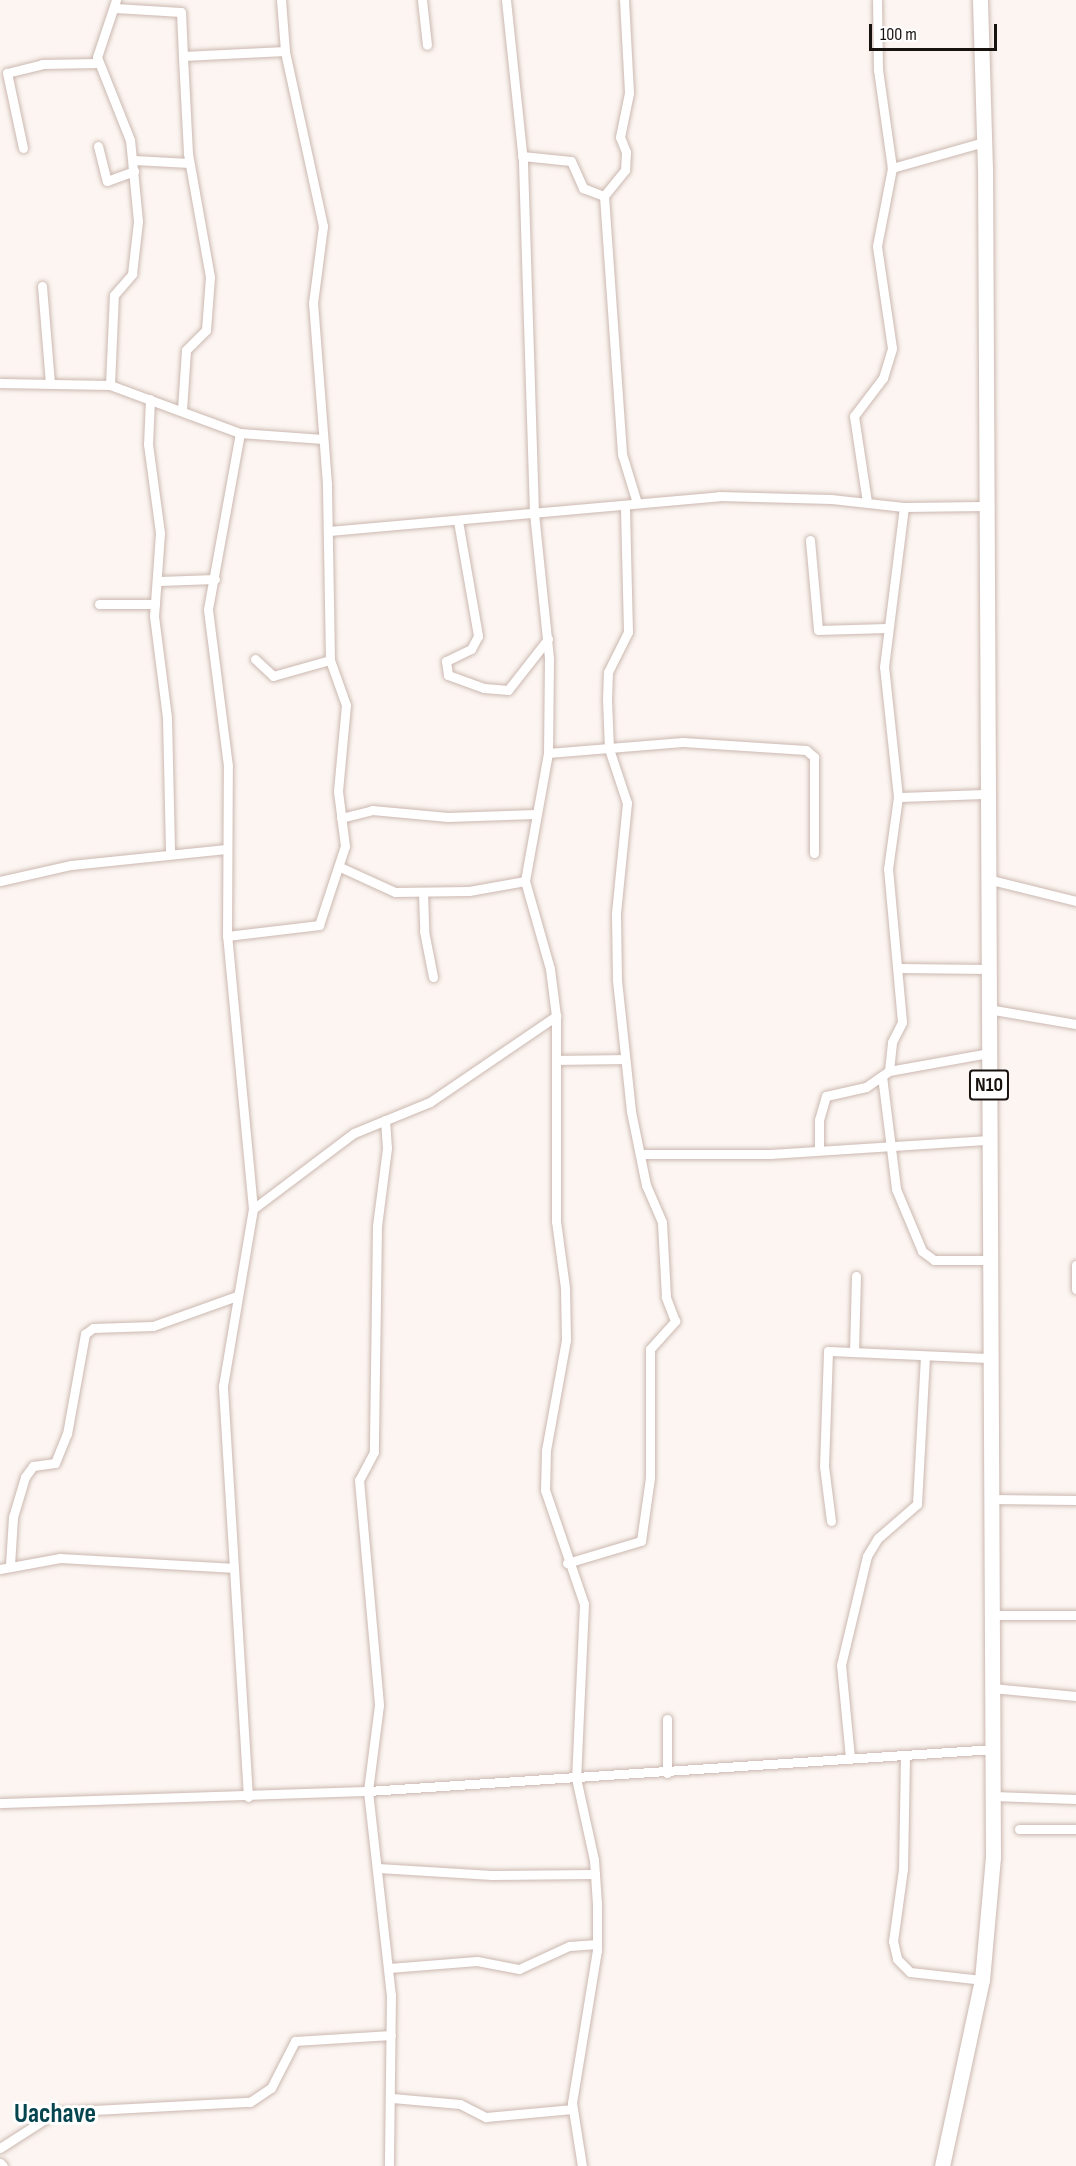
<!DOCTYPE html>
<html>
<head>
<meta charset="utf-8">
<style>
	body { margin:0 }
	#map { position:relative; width:1076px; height:2166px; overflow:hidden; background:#fcf5f1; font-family:"Sofia Sans Condensed",sans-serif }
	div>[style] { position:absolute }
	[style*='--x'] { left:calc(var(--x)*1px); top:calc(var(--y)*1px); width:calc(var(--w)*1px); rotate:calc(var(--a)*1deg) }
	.roads { filter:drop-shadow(0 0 2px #cbb8b0) drop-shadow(0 0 2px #cbb8b0) }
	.minor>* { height:9px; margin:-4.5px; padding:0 4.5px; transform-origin:4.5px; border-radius:4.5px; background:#fff }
	.primary>* { height:15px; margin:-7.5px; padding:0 7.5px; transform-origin:7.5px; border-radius:7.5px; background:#fff }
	span { translate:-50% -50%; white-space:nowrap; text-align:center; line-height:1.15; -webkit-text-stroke:6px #fff; paint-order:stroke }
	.shield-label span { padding:2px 4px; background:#fff; border:2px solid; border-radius:4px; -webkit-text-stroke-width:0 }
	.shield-label { font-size:20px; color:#191310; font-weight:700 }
	.district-label { font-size:27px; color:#05454f; font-weight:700 }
	.scale { position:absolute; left:869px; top:24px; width:128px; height:27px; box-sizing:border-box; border:3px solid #191310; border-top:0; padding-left:8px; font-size:18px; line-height:21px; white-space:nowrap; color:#191310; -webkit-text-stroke:4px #fff; paint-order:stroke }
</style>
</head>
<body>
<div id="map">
	<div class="roads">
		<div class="minor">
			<div style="--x:422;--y:0;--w:45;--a:83.7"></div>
			<div style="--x:506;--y:0;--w:164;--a:84"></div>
			<div style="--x:523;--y:163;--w:350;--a:88.2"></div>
			<div style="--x:534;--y:513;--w:147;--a:84.1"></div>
			<div style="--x:549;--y:659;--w:94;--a:90.6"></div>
			<div style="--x:548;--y:753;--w:130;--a:100.2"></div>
			<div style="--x:525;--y:881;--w:91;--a:74.1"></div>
			<div style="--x:550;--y:969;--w:47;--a:82.7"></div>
			<div style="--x:556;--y:1016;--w:205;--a:90"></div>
			<div style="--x:556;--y:1221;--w:68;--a:82.3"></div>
			<div style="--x:565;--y:1288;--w:52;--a:88.9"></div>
			<div style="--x:566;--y:1340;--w:112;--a:100.3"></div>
			<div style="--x:546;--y:1450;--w:40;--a:91.4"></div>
			<div style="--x:545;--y:1490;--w:120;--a:71.1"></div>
			<div style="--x:584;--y:1604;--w:174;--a:92.6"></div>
			<div style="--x:576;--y:1778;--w:84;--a:77.6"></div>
			<div style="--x:594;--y:1860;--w:44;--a:86.1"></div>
			<div style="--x:597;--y:1904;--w:46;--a:90"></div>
			<div style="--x:597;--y:1950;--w:155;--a:99.3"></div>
			<div style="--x:572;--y:2103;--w:64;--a:81"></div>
			<div style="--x:624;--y:0;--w:93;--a:86.9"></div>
			<div style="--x:629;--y:93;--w:45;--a:101.6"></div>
			<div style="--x:620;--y:137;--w:16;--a:68"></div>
			<div style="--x:626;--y:152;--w:18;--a:93"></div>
			<div style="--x:625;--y:170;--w:33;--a:129"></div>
			<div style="--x:604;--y:196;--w:259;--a:86"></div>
			<div style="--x:622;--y:454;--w:51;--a:73"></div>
			<div style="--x:115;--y:8;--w:66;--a:3.5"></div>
			<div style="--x:181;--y:12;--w:44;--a:87.4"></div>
			<div style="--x:183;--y:56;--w:102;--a:-2.8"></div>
			<div style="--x:98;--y:146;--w:36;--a:76"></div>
			<div style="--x:107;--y:181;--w:29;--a:-20"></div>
			<div style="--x:23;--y:148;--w:77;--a:-102"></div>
			<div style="--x:7;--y:73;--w:36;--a:-14"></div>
			<div style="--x:42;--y:64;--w:56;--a:-1"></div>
			<div style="--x:522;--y:156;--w:49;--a:5.8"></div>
			<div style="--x:571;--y:161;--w:30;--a:66"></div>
			<div style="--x:583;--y:188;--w:22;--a:21"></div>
			<div style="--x:134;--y:160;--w:55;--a:3.1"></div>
			<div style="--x:892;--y:168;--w:96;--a:-15.8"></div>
			<div style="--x:42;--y:286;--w:97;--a:85.3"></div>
			<div style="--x:0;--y:383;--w:110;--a:1"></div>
			<div style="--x:110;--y:385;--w:139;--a:20.3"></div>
			<div style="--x:240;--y:433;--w:83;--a:4.1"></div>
			<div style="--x:110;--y:385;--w:90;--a:-87.5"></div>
			<div style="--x:114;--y:295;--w:28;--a:-49"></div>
			<div style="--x:132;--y:274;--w:53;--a:-83.5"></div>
			<div style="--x:138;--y:221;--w:81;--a:-95.6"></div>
			<div style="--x:130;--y:140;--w:89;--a:-111.7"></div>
			<div style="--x:97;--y:57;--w:60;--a:-71.6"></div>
			<div style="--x:150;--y:399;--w:45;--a:92.5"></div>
			<div style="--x:148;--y:444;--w:90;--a:82.3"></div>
			<div style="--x:160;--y:533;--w:83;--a:94.1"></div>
			<div style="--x:154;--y:616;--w:103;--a:82.7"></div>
			<div style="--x:167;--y:718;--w:135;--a:88.7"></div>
			<div style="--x:182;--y:410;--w:60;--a:-86.2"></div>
			<div style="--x:186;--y:350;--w:28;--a:-45"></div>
			<div style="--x:206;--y:330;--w:53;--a:-85.7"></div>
			<div style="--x:210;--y:277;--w:126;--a:-100.1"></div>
			<div style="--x:188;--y:153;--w:97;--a:-93"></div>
			<div style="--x:867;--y:502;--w:87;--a:-98.6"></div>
			<div style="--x:854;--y:416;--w:48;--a:-52.7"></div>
			<div style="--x:883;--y:378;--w:31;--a:-73"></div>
			<div style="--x:892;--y:348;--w:103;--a:-98.4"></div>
			<div style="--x:877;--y:246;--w:79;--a:-79.1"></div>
			<div style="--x:892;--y:168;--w:99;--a:-98.1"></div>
			<div style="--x:878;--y:70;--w:70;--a:-90.8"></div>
			<div style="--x:458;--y:521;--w:117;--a:80.1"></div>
			<div style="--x:478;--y:636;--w:15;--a:118"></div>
			<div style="--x:471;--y:649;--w:28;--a:154"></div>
			<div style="--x:446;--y:661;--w:14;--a:82"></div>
			<div style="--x:448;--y:675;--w:38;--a:20"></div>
			<div style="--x:484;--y:688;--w:24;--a:5"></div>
			<div style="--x:508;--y:690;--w:65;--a:-51.9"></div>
			<div style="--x:329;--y:531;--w:392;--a:-5.1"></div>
			<div style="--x:719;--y:496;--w:112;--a:1.5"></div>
			<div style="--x:831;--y:499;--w:73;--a:6.3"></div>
			<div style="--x:904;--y:507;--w:80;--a:-0.7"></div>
			<div style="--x:810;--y:540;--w:90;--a:84.9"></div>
			<div style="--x:818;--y:630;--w:69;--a:-1.7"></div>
			<div style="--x:159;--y:581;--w:56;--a:-2"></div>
			<div style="--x:99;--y:604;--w:56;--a:0"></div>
			<div style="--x:255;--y:659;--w:25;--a:43"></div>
			<div style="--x:273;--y:676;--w:59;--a:-15.7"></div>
			<div style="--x:548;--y:753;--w:135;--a:-4.7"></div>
			<div style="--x:683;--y:742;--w:123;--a:3.7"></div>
			<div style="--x:806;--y:750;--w:11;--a:41"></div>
			<div style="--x:814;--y:757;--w:96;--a:90"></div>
			<div style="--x:898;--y:797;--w:131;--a:-96.1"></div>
			<div style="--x:884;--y:667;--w:161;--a:-82.9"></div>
			<div style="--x:341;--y:818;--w:32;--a:-14"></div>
			<div style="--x:372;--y:810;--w:76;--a:5.3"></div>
			<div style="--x:448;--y:817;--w:87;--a:-2"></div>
			<div style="--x:340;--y:867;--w:60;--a:24.4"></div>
			<div style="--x:395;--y:892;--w:74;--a:-0.8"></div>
			<div style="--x:469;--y:891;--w:57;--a:-10.1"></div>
			<div style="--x:987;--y:879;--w:92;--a:13.9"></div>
			<div style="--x:0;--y:881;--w:73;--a:-12.7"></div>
			<div style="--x:71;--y:865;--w:156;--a:-5.9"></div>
			<div style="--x:423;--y:893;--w:38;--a:88"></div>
			<div style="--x:424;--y:931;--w:47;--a:78.9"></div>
			<div style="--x:227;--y:936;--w:170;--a:-89.7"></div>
			<div style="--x:228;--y:766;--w:158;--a:-97.3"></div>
			<div style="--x:208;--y:609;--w:179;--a:-79.7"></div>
			<div style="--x:899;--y:968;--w:89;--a:0.6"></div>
			<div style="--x:988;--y:1009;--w:89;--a:9.7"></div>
			<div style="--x:556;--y:1060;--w:69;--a:-0.8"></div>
			<div style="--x:889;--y:1071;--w:29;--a:-84"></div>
			<div style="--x:892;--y:1042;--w:22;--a:-63"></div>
			<div style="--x:902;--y:1022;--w:154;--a:-95.2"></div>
			<div style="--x:888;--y:869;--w:73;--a:-82.1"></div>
			<div style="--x:898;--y:797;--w:88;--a:-2"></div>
			<div style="--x:882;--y:1076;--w:114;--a:82.9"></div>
			<div style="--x:896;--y:1189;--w:67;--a:67.2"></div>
			<div style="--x:922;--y:1251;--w:15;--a:37"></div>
			<div style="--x:934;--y:1260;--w:55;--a:0"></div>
			<div style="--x:385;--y:1120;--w:28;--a:86"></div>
			<div style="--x:387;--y:1148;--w:79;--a:97.3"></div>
			<div style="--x:377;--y:1226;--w:226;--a:90.8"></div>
			<div style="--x:374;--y:1452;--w:32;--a:118"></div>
			<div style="--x:359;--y:1480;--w:226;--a:84.9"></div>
			<div style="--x:379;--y:1705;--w:87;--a:97.3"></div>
			<div style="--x:368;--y:1791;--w:205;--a:83.6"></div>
			<div style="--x:391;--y:1995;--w:171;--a:90.7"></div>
			<div style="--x:819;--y:1149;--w:29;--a:-90"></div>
			<div style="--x:819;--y:1120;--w:25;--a:-74"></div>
			<div style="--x:826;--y:1096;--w:41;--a:-12.7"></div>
			<div style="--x:866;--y:1087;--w:28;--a:-35"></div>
			<div style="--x:889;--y:1071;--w:102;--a:-10.2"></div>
			<div style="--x:640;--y:1154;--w:130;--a:0"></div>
			<div style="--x:770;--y:1154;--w:219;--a:-3.7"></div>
			<div style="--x:253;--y:1209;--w:126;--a:-37"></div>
			<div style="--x:354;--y:1133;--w:82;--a:-22.2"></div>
			<div style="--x:430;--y:1102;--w:153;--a:-34.3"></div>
			<div style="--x:1076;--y:1265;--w:24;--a:90"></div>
			<div style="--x:854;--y:1352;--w:76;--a:-88.5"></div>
			<div style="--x:990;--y:1499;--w:86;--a:0.7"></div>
			<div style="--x:831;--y:1521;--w:55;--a:-97.3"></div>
			<div style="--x:824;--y:1466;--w:115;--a:-88"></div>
			<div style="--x:828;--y:1351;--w:161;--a:2.5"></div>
			<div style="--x:567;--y:1563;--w:77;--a:-16.6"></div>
			<div style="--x:641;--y:1541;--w:64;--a:-81.9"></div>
			<div style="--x:650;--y:1478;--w:129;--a:-90"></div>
			<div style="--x:650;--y:1349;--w:38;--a:-48"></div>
			<div style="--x:675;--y:1321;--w:26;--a:-111"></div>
			<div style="--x:666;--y:1297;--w:75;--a:-93.1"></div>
			<div style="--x:662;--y:1222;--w:40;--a:-113.4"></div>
			<div style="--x:646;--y:1185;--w:76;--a:-101.5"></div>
			<div style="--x:631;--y:1111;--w:133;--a:-96.1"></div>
			<div style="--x:617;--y:979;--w:66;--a:-90.9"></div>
			<div style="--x:616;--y:913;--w:111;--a:-84.3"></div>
			<div style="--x:627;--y:803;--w:57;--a:-108.4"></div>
			<div style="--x:609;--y:749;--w:49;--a:-92.3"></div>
			<div style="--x:607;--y:700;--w:28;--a:-88"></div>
			<div style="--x:608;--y:672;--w:45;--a:-63.4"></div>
			<div style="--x:628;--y:632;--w:126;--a:-91.4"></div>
			<div style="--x:10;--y:1565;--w:48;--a:-86.4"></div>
			<div style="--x:13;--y:1517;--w:42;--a:-73.3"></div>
			<div style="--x:25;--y:1477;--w:14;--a:-54"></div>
			<div style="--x:33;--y:1466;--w:22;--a:-8"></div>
			<div style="--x:55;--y:1463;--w:31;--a:-68"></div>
			<div style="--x:67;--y:1434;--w:102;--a:-79.8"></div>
			<div style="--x:85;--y:1334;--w:10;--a:-37"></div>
			<div style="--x:93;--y:1328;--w:60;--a:-1.9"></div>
			<div style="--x:153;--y:1326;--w:89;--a:-19.7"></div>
			<div style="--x:0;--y:1569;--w:61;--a:-10.4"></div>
			<div style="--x:60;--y:1558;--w:171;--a:3.3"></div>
			<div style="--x:991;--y:1615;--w:85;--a:0"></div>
			<div style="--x:992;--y:1688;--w:84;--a:5.4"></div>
			<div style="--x:667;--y:1719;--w:54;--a:90"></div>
			<div style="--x:905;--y:1756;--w:113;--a:91"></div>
			<div style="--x:903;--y:1869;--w:73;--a:97.9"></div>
			<div style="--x:893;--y:1941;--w:18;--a:77"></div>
			<div style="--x:897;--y:1959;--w:18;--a:45"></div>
			<div style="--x:910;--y:1972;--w:72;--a:6.3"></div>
			<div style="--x:850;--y:1758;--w:93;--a:-95.5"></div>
			<div style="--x:841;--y:1665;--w:112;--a:-76.6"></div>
			<div style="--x:867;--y:1556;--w:21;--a:-59"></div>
			<div style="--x:878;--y:1538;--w:52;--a:-41.1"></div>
			<div style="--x:917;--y:1504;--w:148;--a:-86.9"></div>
			<div style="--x:993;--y:1796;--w:83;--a:2.1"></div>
			<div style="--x:248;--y:1797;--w:412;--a:-93.5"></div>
			<div style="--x:223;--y:1386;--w:180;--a:-80.4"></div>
			<div style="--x:253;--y:1209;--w:274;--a:-95.4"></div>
			<div style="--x:227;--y:936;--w:93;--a:-6.8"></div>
			<div style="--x:319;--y:925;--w:83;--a:-71.8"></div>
			<div style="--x:345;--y:846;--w:55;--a:-97.3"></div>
			<div style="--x:338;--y:791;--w:86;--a:-84.7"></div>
			<div style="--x:346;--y:705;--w:48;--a:-109.6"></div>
			<div style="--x:330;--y:660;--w:176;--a:-91"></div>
			<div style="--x:327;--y:484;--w:182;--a:-94.4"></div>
			<div style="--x:313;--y:303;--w:78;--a:-82.6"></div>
			<div style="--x:323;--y:226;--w:179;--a:-102.3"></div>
			<div style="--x:285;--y:51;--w:51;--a:-94.5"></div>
			<div style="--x:0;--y:1803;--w:368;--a:-1.9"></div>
			<div style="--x:368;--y:1791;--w:626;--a:-3.84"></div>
			<div style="--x:1019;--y:1829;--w:57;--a:0"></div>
			<div style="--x:378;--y:1868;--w:114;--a:3.5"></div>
			<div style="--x:492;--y:1875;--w:103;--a:-0.6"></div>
			<div style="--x:389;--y:1968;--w:88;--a:-4.5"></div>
			<div style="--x:477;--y:1961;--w:43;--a:10.8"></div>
			<div style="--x:519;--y:1969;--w:55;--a:-24.7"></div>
			<div style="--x:569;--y:1946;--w:28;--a:-4"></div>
			<div style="--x:392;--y:2098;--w:68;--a:5"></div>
			<div style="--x:460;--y:2104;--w:29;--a:27"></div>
			<div style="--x:486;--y:2117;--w:87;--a:-5.3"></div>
			<div style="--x:0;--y:2148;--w:67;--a:-32.7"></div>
			<div style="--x:56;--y:2112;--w:194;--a:-3"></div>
			<div style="--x:250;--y:2102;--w:25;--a:-34"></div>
			<div style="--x:271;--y:2088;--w:53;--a:-62.9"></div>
			<div style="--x:295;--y:2041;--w:96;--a:-3.6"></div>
			<div style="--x:0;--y:2163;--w:4;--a:45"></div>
		</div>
		<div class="primary">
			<div style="--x:942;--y:2166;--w:190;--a:-77.9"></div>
			<div style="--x:982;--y:1980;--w:123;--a:-84.9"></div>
			<div style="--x:993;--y:1857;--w:1688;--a:-90.27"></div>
			<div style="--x:985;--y:169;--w:169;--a:-91.7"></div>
		</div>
	</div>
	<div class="shield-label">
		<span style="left:989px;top:1085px">N10</span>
	</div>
	<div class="district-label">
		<span style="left:55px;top:2115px">Uachave</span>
	</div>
	<div class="scale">100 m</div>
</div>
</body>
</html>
